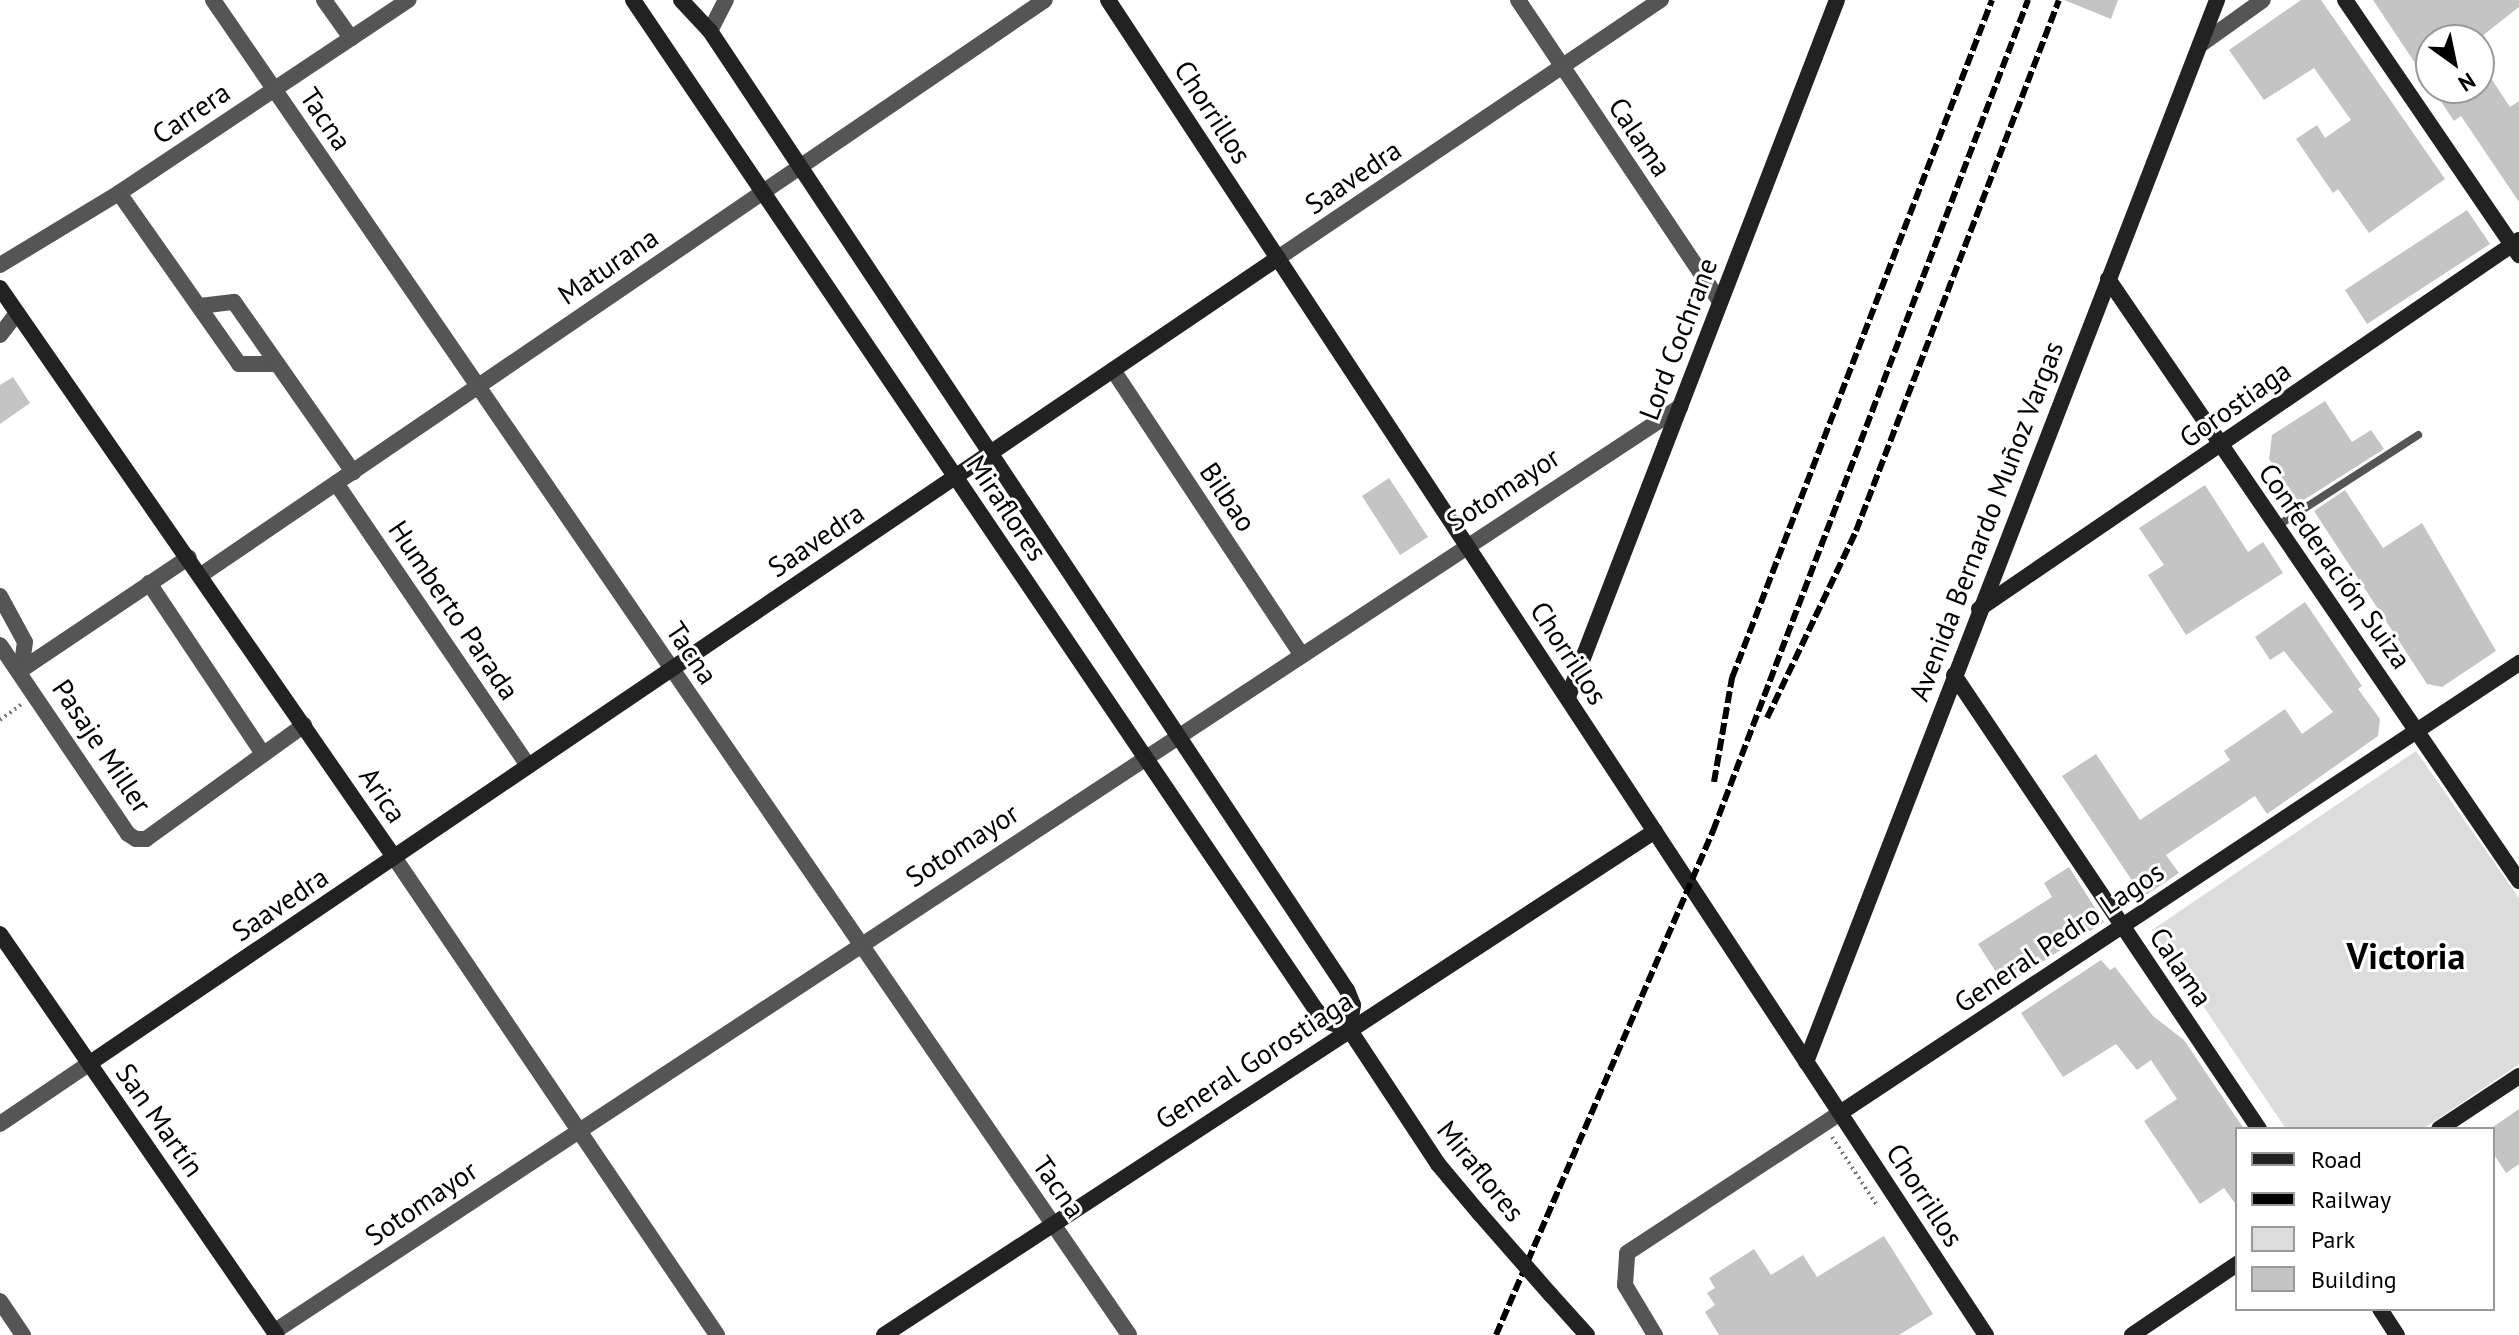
<!DOCTYPE html>
<html>
<head>
<meta charset="utf-8">
<style>
	body { margin:0 }
	#map { position:relative; width:2519px; height:1335px; overflow:hidden; background:#fff; font-family:"PT Sans",sans-serif }
	div>[style] { position:absolute }
	[style*='--x'] { left:calc(var(--x)*1px); top:calc(var(--y)*1px); width:calc(var(--w)*1px); rotate:calc(var(--a)*1deg) }
	.green>* { inset:0; background:#dcdcdc }
	.building>* { inset:0; background:#c4c4c4 }
	.path>* { height:4px; margin-top:-2px; transform-origin:0; background:repeating-linear-gradient(90deg,#777 0 2px,transparent 0 6px) }
	.lane>* { height:8px; margin:-4px; padding:0 4px; transform-origin:4px; border-radius:4px; background:#555 }
	.street>* { height:16px; margin:-8px; padding:0 8px; transform-origin:8px; border-radius:8px; background:#555 }
	.secondary>* { height:16px; margin:-8px; padding:0 8px; transform-origin:8px; border-radius:8px; background:#222 }
	.rail>* { height:6px; margin-top:-3px; transform-origin:0; background:repeating-linear-gradient(90deg,#000 0 12px,transparent 0 16px) }
	.secondary-bridge>* { height:16px; margin:-8px; padding:0 8px; transform-origin:8px; border-radius:8px; background:#222 }
	span { translate:-50% -50%; white-space:nowrap; text-align:center; line-height:1.15; -webkit-text-stroke:6px #fff; paint-order:stroke }
	.street-label { font-size:28px; color:#000 }
	.district-label { font-size:36px; color:#000; font-weight:700 }
	.legend { position:absolute; left:2235px; top:1127px; width:260px; height:184px; box-sizing:border-box; background:#fff; border:2px solid #999; margin:0; padding:10px 14px; list-style:none; font-size:24px; color:#000 }
	.legend li { display:flex; align-items:center; gap:16px; height:40px }
	.legend b { width:40px; border:2px solid #999 }
	.north { position:absolute; left:2415px; top:24px; width:80px; height:80px; box-sizing:border-box; background:#fff; border:2px solid #999; border-radius:50%; rotate:147deg; font-size:22px; font-weight:700; line-height:32px; text-align:center; color:#000 }
	.north::after { content:''; display:block; margin:auto; width:28px; height:36px; background:#000; clip-path:polygon(50% 0,100% 100%,50% 72%,0 100%) }
</style>
</head>
<body>
<div id="map">
	<div class="green">
		<div style="clip-path:polygon(2416px 751px,2519px 898px,2519px 1064px,2423px 1129px,2286px 1129px,2152px 930px)"></div>
	</div>
	<div class="building">
		<div style="clip-path:polygon(2064px 0,2118px 0,2111px 19px)"></div>
		<div style="clip-path:polygon(2301px 0,2321px 0,2445px 179px,2369px 233px,2338px 189px,2333px 193px,2296px 139px,2317px 125px,2325px 138px,2351px 120px,2314px 68px,2264px 100px,2229px 50px)"></div>
		<div style="clip-path:polygon(2373px 0,2519px 0,2519px 7px,2477px 40px,2431px 40px,2431px 87px)"></div>
		<div style="clip-path:polygon(2479px 60px,2510px 107px,2519px 101px,2519px 202px,2461px 116px,2454px 121px,2432px 88px,2479px 88px)"></div>
		<div style="clip-path:polygon(2467px 210px,2490px 244px,2367px 324px,2345px 290px)"></div>
		<div style="clip-path:polygon(13px 377px,30px 403px,0 424px,0 385px)"></div>
		<div style="clip-path:polygon(2325px 401px,2352px 442px,2371px 430px,2384px 449px,2299px 503px,2269px 459px,2272px 435px)"></div>
		<div style="clip-path:polygon(1389px 478px,1428px 537px,1400px 555px,1362px 496px)"></div>
		<div style="clip-path:polygon(2205px 485px,2248px 552px,2263px 542px,2283px 573px,2186px 635px,2148px 575px,2164px 565px,2139px 528px)"></div>
		<div style="clip-path:polygon(2345px 490px,2383px 548px,2422px 523px,2496px 651px,2442px 687px,2427px 684px,2314px 511px)"></div>
		<div style="clip-path:polygon(2305px 602px,2362px 686px,2358px 689px,2380px 719px,2378px 736px,2267px 814px,2255px 796px,2166px 855px,2179px 873px,2143px 897px,2062px 776px,2096px 754px,2140px 820px,2230px 760px,2224px 751px,2285px 709px,2302px 734px,2333px 712px,2284px 651px,2270px 660px,2255px 637px)"></div>
		<div style="clip-path:polygon(2069px 867px,2104px 922px,2005px 986px,1978px 944px,2052px 897px,2044px 883px)"></div>
		<div style="clip-path:polygon(2101px 960px,2110px 970px,2115px 967px,2153px 1016px,2184px 1040px,2244px 1129px,2237px 1129px,2237px 1206px,2224px 1188px,2200px 1204px,2144px 1121px,2177px 1099px,2151px 1060px,2137px 1070px,2116px 1044px,2063px 1077px,2021px 1013px)"></div>
		<div style="clip-path:polygon(2519px 1109px,2519px 1164px,2506px 1173px,2493px 1153px,2493px 1127px)"></div>
		<div style="clip-path:polygon(1884px 1236px,1933px 1314px,1899px 1335px,1719px 1335px,1705px 1312px,1715px 1305px,1707px 1293px,1715px 1288px,1709px 1278px,1754px 1249px,1771px 1275px,1803px 1255px,1817px 1277px)"></div>
	</div>
	<div class="path">
		<div style="--x:0;--y:720;--w:26;--a:-36"></div>
		<div style="--x:1832;--y:1137;--w:84;--a:56.7"></div>
	</div>
	<div class="lane">
		<div style="--x:2277;--y:526;--w:168;--a:-32.8"></div>
	</div>
	<div class="street">
		<div style="--x:213;--y:0;--w:1619;--a:55.54"></div>
		<div style="--x:324;--y:0;--w:47;--a:54.6"></div>
		<div style="--x:1518;--y:0;--w:363;--a:56.2"></div>
		<div style="--x:710;--y:31;--w:35;--a:-63"></div>
		<div style="--x:2200;--y:45;--w:77;--a:-35.5"></div>
		<div style="--x:119;--y:193;--w:209;--a:54.9"></div>
		<div style="--x:239;--y:364;--w:38;--a:0"></div>
		<div style="--x:1278;--y:258;--w:462;--a:-34"></div>
		<div style="--x:0;--y:265;--w:139;--a:-31.2"></div>
		<div style="--x:119;--y:193;--w:348;--a:-33.7"></div>
		<div style="--x:200;--y:306;--w:34;--a:-7"></div>
		<div style="--x:234;--y:302;--w:208;--a:55"></div>
		<div style="--x:0;--y:335;--w:28;--a:-52"></div>
		<div style="--x:1113;--y:370;--w:338;--a:56.5"></div>
		<div style="--x:336;--y:483;--w:342;--a:55.8"></div>
		<div style="--x:201;--y:575;--w:1021;--a:-34.27"></div>
		<div style="--x:149;--y:583;--w:206;--a:56.3"></div>
		<div style="--x:0;--y:596;--w:52;--a:61.5"></div>
		<div style="--x:25;--y:642;--w:28;--a:98"></div>
		<div style="--x:0;--y:645;--w:228;--a:55.9"></div>
		<div style="--x:128;--y:834;--w:9;--a:32"></div>
		<div style="--x:136;--y:839;--w:10;--a:0"></div>
		<div style="--x:146;--y:839;--w:195;--a:-35.8"></div>
		<div style="--x:21;--y:670;--w:202;--a:-33.9"></div>
		<div style="--x:394;--y:857;--w:577;--a:55.95"></div>
		<div style="--x:0;--y:1124;--w:109;--a:-34.1"></div>
		<div style="--x:0;--y:1301;--w:41;--a:55.9"></div>
		<div style="--x:275;--y:1331;--w:1682;--a:-33.33"></div>
		<div style="--x:1655;--y:1335;--w:58;--a:-121"></div>
		<div style="--x:1625;--y:1285;--w:32;--a:-86"></div>
		<div style="--x:1627;--y:1253;--w:255;--a:-33.3"></div>
	</div>
	<div class="secondary">
		<div style="--x:633;--y:0;--w:1219;--a:55.93"></div>
		<div style="--x:1316;--y:1010;--w:17;--a:45"></div>
		<div style="--x:1328;--y:1022;--w:22;--a:18"></div>
		<div style="--x:681;--y:0;--w:42;--a:46.9"></div>
		<div style="--x:710;--y:31;--w:1151;--a:56.41"></div>
		<div style="--x:1347;--y:990;--w:16;--a:68"></div>
		<div style="--x:1353;--y:1005;--w:24;--a:99"></div>
		<div style="--x:1349;--y:1029;--w:162;--a:56.6"></div>
		<div style="--x:1438;--y:1164;--w:65;--a:50"></div>
		<div style="--x:1108;--y:0;--w:1598;--a:56.67"></div>
		<div style="--x:2345;--y:0;--w:309;--a:55.7"></div>
		<div style="--x:2108;--y:279;--w:729;--a:55.68"></div>
		<div style="--x:0;--y:288;--w:692;--a:55.3"></div>
		<div style="--x:1979;--y:609;--w:654;--a:-34.35"></div>
		<div style="--x:1954;--y:675;--w:547;--a:56.11"></div>
		<div style="--x:1568;--y:697;--w:747;--a:-68.9"></div>
		<div style="--x:0;--y:934;--w:487;--a:55.4"></div>
		<div style="--x:1806;--y:1062;--w:1139;--a:-68.84"></div>
		<div style="--x:90;--y:1063;--w:1435;--a:-34.12"></div>
		<div style="--x:1840;--y:1113;--w:815;--a:-33.53"></div>
		<div style="--x:2439;--y:1129;--w:96;--a:-33.5"></div>
		<div style="--x:1551;--y:1295;--w:54;--a:48"></div>
		<div style="--x:2380;--y:1309;--w:31;--a:57"></div>
		<div style="--x:884;--y:1335;--w:921;--a:-33.17"></div>
		<div style="--x:2132;--y:1335;--w:127;--a:-34.1"></div>
	</div>
	<div class="rail">
		<div style="--x:1767;--y:718;--w:207;--a:-64.5"></div>
		<div style="--x:1856;--y:531;--w:568;--a:-69.08"></div>
		<div style="--x:1714;--y:782;--w:106;--a:-80.2"></div>
		<div style="--x:1732;--y:678;--w:726;--a:-69.02"></div>
		<div style="--x:1496;--y:1335;--w:549;--a:-66.71"></div>
		<div style="--x:1713;--y:831;--w:889;--a:-69.24"></div>
	</div>
	<div class="secondary-bridge">
		<div style="--x:1480;--y:1214;--w:108;--a:48.8"></div>
	</div>
	<div class="street-label">
		<span style="left:1213px;top:112px;rotate:57deg">Chorrillos</span>
		<span style="left:191px;top:113px;rotate:-34deg">Carrera</span>
		<span style="left:326px;top:119px;rotate:56deg">Tacna</span>
		<span style="left:1640px;top:137px;rotate:56deg">Calama</span>
		<span style="left:1353px;top:177px;rotate:-34deg">Saavedra</span>
		<span style="left:608px;top:266px;rotate:-34deg">Maturana</span>
		<span style="left:1678px;top:339px;rotate:-69deg">Lord Cochrane</span>
		<span style="left:2235px;top:404px;rotate:-35deg">Gorostiaga</span>
		<span style="left:1503px;top:489px;rotate:-33deg">Sotomayor</span>
		<span style="left:1228px;top:497px;rotate:56deg">Bilbao</span>
		<span style="left:1007px;top:508px;rotate:56deg">Miraflores</span>
		<span style="left:1986px;top:521px;rotate:-69deg">Avenida Bernardo Muñoz Vargas</span>
		<span style="left:816px;top:540px;rotate:-34deg">Saavedra</span>
		<span style="left:2335px;top:566px;rotate:55deg">Confederación Suiza</span>
		<span style="left:454px;top:610px;rotate:56deg">Humberto Parada</span>
		<span style="left:692px;top:653px;rotate:56deg">Tacna</span>
		<span style="left:1569px;top:653px;rotate:57deg">Chorrillos</span>
		<span style="left:102px;top:746px;rotate:56deg">Pasaje Miller</span>
		<span style="left:383px;top:795px;rotate:56deg">Arica</span>
		<span style="left:962px;top:845px;rotate:-33deg">Sotomayor</span>
		<span style="left:280px;top:904px;rotate:-34deg">Saavedra</span>
		<span style="left:2059px;top:937px;rotate:-34deg">General Pedro Lagos</span>
		<span style="left:2181px;top:967px;rotate:56deg">Calama</span>
		<span style="left:1254px;top:1060px;rotate:-33deg">General Gorostiaga</span>
		<span style="left:160px;top:1120px;rotate:55deg">San Martín</span>
		<span style="left:1481px;top:1171px;rotate:51deg">Miraflores</span>
		<span style="left:1059px;top:1187px;rotate:55deg">Tacna</span>
		<span style="left:1925px;top:1195px;rotate:57deg">Chorrillos</span>
		<span style="left:421px;top:1203px;rotate:-34deg">Sotomayor</span>
	</div>
	<div class="district-label">
		<span style="left:2406px;top:956px">Victoria</span>
	</div>
	<ul class="legend">
	<li><b style="height:10px;background:#222"></b>Road</li>
	<li><b style="height:10px;background:#000"></b>Railway</li>
	<li><b style="height:22px;background:#dcdcdc"></b>Park</li>
	<li><b style="height:22px;background:#c4c4c4"></b>Building</li>
	</ul>
	<div class="north">N</div>
</div>
</body>
</html>
